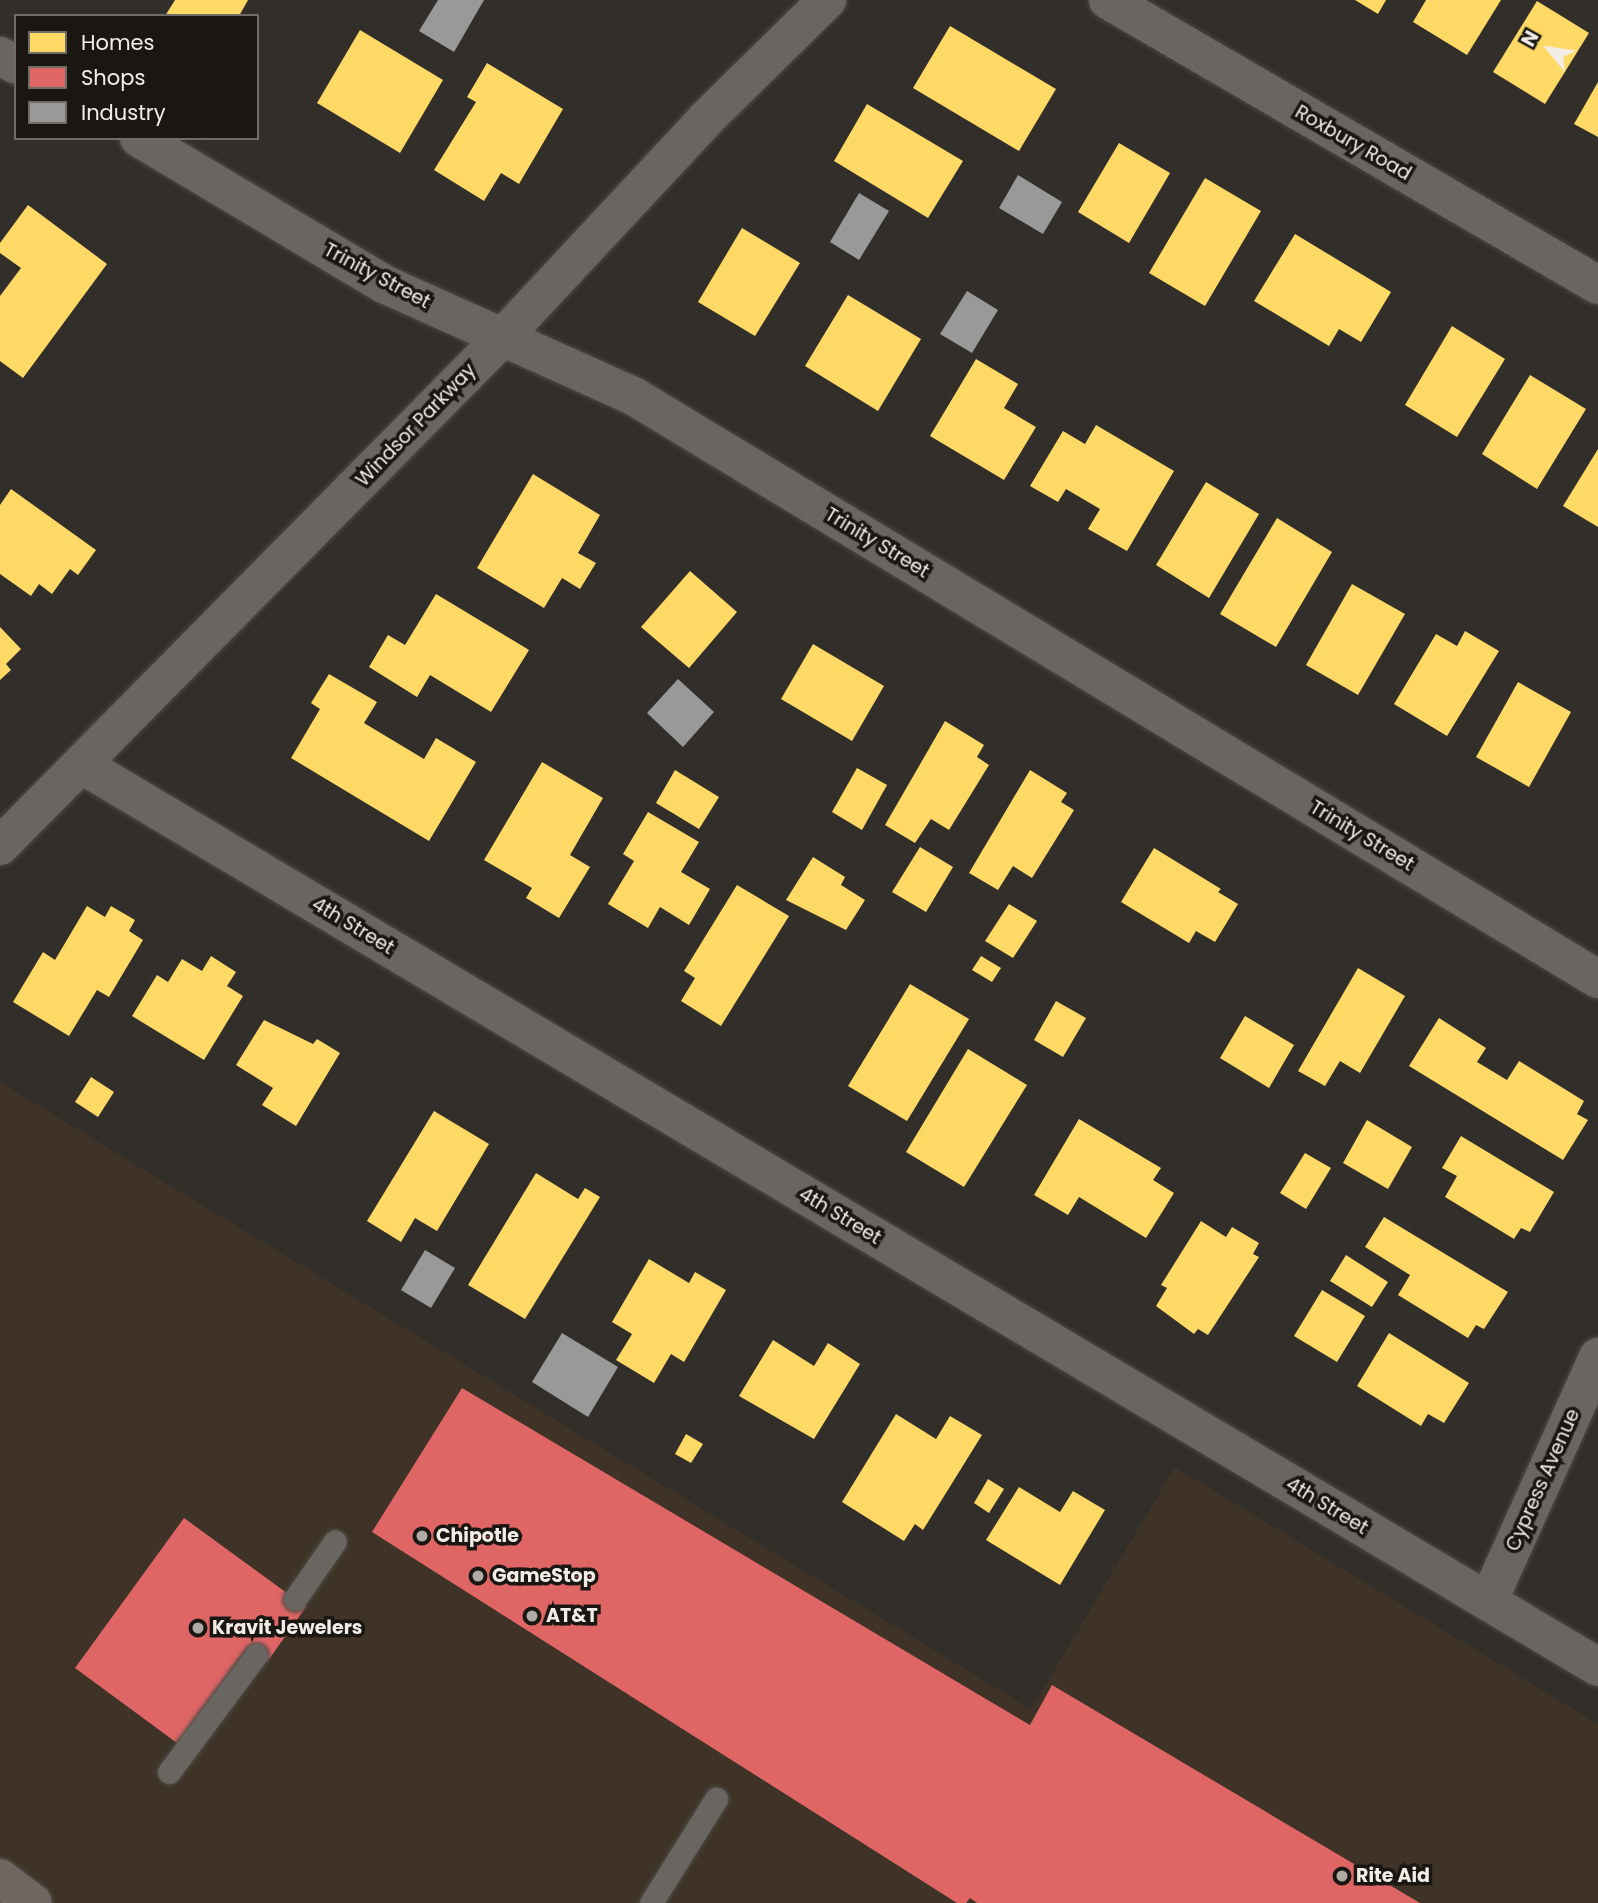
<!DOCTYPE html>
<html>
<head>
<meta charset="utf-8">
<style>
	body { margin:0 }
	#map { position:relative; width:1598px; height:1903px; overflow:hidden; background:#322e29; font-family:Poppins,sans-serif }
	div>[style] { position:absolute }
	[style*='--x'] { left:calc(var(--x)*1px); top:calc(var(--y)*1px); width:calc(var(--w)*1px); rotate:calc(var(--a)*1deg) }
	.built>* { inset:0; background:#3e3326 }
	.homes>* { inset:0; background:#ffd966 }
	.shops>* { inset:0; background:#e06666 }
	.industry>* { inset:0; background:#999 }
	.roads { filter:drop-shadow(0 0 2px #4d4a45) drop-shadow(0 0 2px #4d4a45) }
	.service>* { height:23px; margin:-11.5px; padding:0 11.5px; transform-origin:11.5px; border-radius:11.5px; background:#696662 }
	.minor>* { height:38px; margin:-19px; padding:0 19px; transform-origin:19px; border-radius:19px; background:#696662 }
	.primary>* { height:38px; margin:-19px; padding:0 19px; transform-origin:19px; border-radius:19px; background:#6e6761 }
	.dots>* { width:19px; height:19px; translate:-50% -50%; box-sizing:border-box; border:4px solid #1a1713; border-radius:50% }
	span { translate:-50% -50%; white-space:nowrap; text-align:center; line-height:1.15; -webkit-text-stroke:7px #1a1713; paint-order:stroke }
	.street-label { font-size:19px; color:#f2ede7 }
	.poi-label { font-size:19px; color:#f2ede7; font-weight:700 }
	.left { translate:0 -50%; text-align:left }
	.legend { position:absolute; left:14px; top:14px; width:245px; height:126px; box-sizing:border-box; background:#1a1713; border:2px solid #706d68; margin:0; padding:9px 12px; list-style:none; font-size:21px; color:#f2ede7 }
	.legend li { display:flex; align-items:center; gap:14px; height:35px }
	.legend b { width:35px; border:2px solid #706d68 }
	.north { position:absolute; left:1514px; top:14px; width:70px; height:70px; -webkit-text-stroke:5px #1a1713; paint-order:stroke; rotate:299deg; font-size:19px; font-weight:700; line-height:28px; text-align:center; color:#f2ede7 }
	.north::after { content:''; display:block; margin:auto; width:24px; height:32px; background:#f2ede7; clip-path:polygon(50% 0,100% 100%,50% 72%,0 100%) }
</style>
</head>
<body>
<div id="map">
	<div class="built">
		<div style="clip-path:polygon(0 1082px,1031px 1709px,1175px 1467px,1598px 1724px,1598px 1903px,0 1903px)"></div>
	</div>
	<div class="homes">
		<div style="clip-path:polygon(175px 0,248px 0,239px 16px,165px 16px)"></div>
		<div style="clip-path:polygon(1355px 0,1386px 0,1378px 14px)"></div>
		<div style="clip-path:polygon(1426px 0,1501px 0,1467px 55px,1413px 22px)"></div>
		<div style="clip-path:polygon(1537px 1px,1589px 33px,1545px 104px,1493px 72px)"></div>
		<div style="clip-path:polygon(950px 26px,1056px 89px,1019px 151px,913px 88px)"></div>
		<div style="clip-path:polygon(360px 30px,443px 80px,400px 153px,317px 103px)"></div>
		<div style="clip-path:polygon(487px 63px,563px 109px,519px 184px,501px 173px,484px 201px,434px 170px,476px 102px,467px 97px)"></div>
		<div style="clip-path:polygon(1598px 82px,1598px 137px,1574px 124px)"></div>
		<div style="clip-path:polygon(867px 104px,963px 161px,928px 218px,834px 161px)"></div>
		<div style="clip-path:polygon(1119px 143px,1170px 173px,1129px 243px,1078px 212px)"></div>
		<div style="clip-path:polygon(1205px 178px,1261px 211px,1205px 306px,1149px 273px)"></div>
		<div style="clip-path:polygon(28px 205px,107px 264px,23px 378px,0 361px,0 296px,21px 268px,0 253px,0 243px)"></div>
		<div style="clip-path:polygon(742px 228px,800px 263px,755px 336px,698px 302px)"></div>
		<div style="clip-path:polygon(1295px 234px,1391px 292px,1361px 342px,1339px 329px,1329px 346px,1254px 301px)"></div>
		<div style="clip-path:polygon(848px 295px,921px 339px,878px 411px,805px 366px)"></div>
		<div style="clip-path:polygon(1452px 326px,1505px 359px,1457px 437px,1405px 405px)"></div>
		<div style="clip-path:polygon(976px 359px,1018px 384px,1004px 408px,1036px 427px,1004px 480px,930px 436px)"></div>
		<div style="clip-path:polygon(1530px 375px,1586px 409px,1537px 489px,1482px 454px)"></div>
		<div style="clip-path:polygon(1096px 425px,1174px 471px,1127px 551px,1088px 529px,1100px 509px,1066px 489px,1058px 502px,1030px 486px,1063px 431px,1085px 444px)"></div>
		<div style="clip-path:polygon(1598px 449px,1598px 527px,1563px 506px)"></div>
		<div style="clip-path:polygon(533px 474px,600px 515px,578px 553px,596px 563px,580px 589px,562px 578px,544px 608px,477px 568px)"></div>
		<div style="clip-path:polygon(1206px 482px,1259px 514px,1209px 598px,1156px 565px)"></div>
		<div style="clip-path:polygon(11px 489px,96px 550px,78px 575px,70px 569px,52px 594px,39px 584px,31px 596px,0 574px,0 505px)"></div>
		<div style="clip-path:polygon(1277px 518px,1332px 552px,1276px 647px,1220px 614px)"></div>
		<div style="clip-path:polygon(690px 571px,737px 612px,689px 668px,641px 627px)"></div>
		<div style="clip-path:polygon(1352px 584px,1405px 614px,1358px 695px,1306px 665px)"></div>
		<div style="clip-path:polygon(436px 594px,529px 650px,491px 712px,430px 675px,417px 697px,369px 667px,388px 635px,405px 645px)"></div>
		<div style="clip-path:polygon(0 627px,21px 649px,6px 664px,11px 670px,0 680px)"></div>
		<div style="clip-path:polygon(1465px 631px,1499px 651px,1447px 736px,1394px 704px,1436px 634px,1457px 646px)"></div>
		<div style="clip-path:polygon(813px 644px,884px 686px,852px 741px,781px 699px)"></div>
		<div style="clip-path:polygon(329px 674px,377px 702px,364px 723px,424px 759px,436px 738px,476px 762px,429px 841px,291px 758px,320px 709px,311px 703px)"></div>
		<div style="clip-path:polygon(1518px 682px,1571px 712px,1529px 787px,1476px 757px)"></div>
		<div style="clip-path:polygon(945px 721px,984px 745px,977px 757px,989px 765px,949px 830px,931px 819px,915px 843px,885px 825px)"></div>
		<div style="clip-path:polygon(542px 762px,603px 798px,570px 855px,590px 867px,559px 918px,526px 898px,532px 888px,484px 860px)"></div>
		<div style="clip-path:polygon(857px 768px,887px 785px,862px 830px,832px 812px)"></div>
		<div style="clip-path:polygon(675px 770px,719px 797px,699px 829px,656px 803px)"></div>
		<div style="clip-path:polygon(1030px 770px,1067px 793px,1061px 802px,1074px 810px,1032px 878px,1013px 866px,998px 890px,969px 873px)"></div>
		<div style="clip-path:polygon(648px 812px,699px 842px,681px 872px,710px 889px,689px 925px,660px 907px,648px 928px,608px 904px,634px 861px,623px 854px)"></div>
		<div style="clip-path:polygon(920px 847px,953px 867px,926px 912px,892px 892px)"></div>
		<div style="clip-path:polygon(1154px 848px,1221px 889px,1218px 892px,1238px 904px,1215px 942px,1196px 931px,1189px 943px,1121px 902px)"></div>
		<div style="clip-path:polygon(813px 857px,845px 877px,841px 885px,865px 900px,846px 930px,786px 900px)"></div>
		<div style="clip-path:polygon(737px 885px,789px 916px,721px 1026px,681px 1001px,695px 978px,684px 971px)"></div>
		<div style="clip-path:polygon(1009px 904px,1037px 921px,1013px 958px,985px 941px)"></div>
		<div style="clip-path:polygon(87px 906px,105px 917px,111px 906px,135px 920px,129px 931px,143px 940px,109px 997px,97px 990px,69px 1036px,13px 1002px,43px 952px,55px 960px)"></div>
		<div style="clip-path:polygon(211px 956px,236px 972px,227px 986px,243px 996px,204px 1060px,132px 1016px,157px 975px,168px 982px,182px 959px,202px 971px)"></div>
		<div style="clip-path:polygon(981px 956px,1001px 968px,992px 982px,972px 970px)"></div>
		<div style="clip-path:polygon(1358px 968px,1405px 996px,1360px 1073px,1340px 1061px,1325px 1086px,1298px 1071px)"></div>
		<div style="clip-path:polygon(910px 984px,969px 1019px,907px 1121px,848px 1086px)"></div>
		<div style="clip-path:polygon(1056px 1001px,1086px 1018px,1063px 1057px,1034px 1040px)"></div>
		<div style="clip-path:polygon(1245px 1016px,1294px 1045px,1269px 1088px,1220px 1058px)"></div>
		<div style="clip-path:polygon(1439px 1018px,1486px 1048px,1477px 1062px,1507px 1080px,1519px 1061px,1584px 1101px,1577px 1114px,1588px 1120px,1563px 1160px,1409px 1066px)"></div>
		<div style="clip-path:polygon(264px 1020px,313px 1044px,317px 1039px,340px 1053px,296px 1126px,262px 1105px,273px 1088px,236px 1065px)"></div>
		<div style="clip-path:polygon(968px 1049px,1027px 1085px,964px 1187px,906px 1152px)"></div>
		<div style="clip-path:polygon(91px 1077px,114px 1092px,98px 1117px,75px 1102px)"></div>
		<div style="clip-path:polygon(434px 1111px,489px 1144px,437px 1231px,415px 1218px,401px 1242px,367px 1221px)"></div>
		<div style="clip-path:polygon(1079px 1119px,1161px 1168px,1153px 1180px,1174px 1193px,1146px 1238px,1079px 1197px,1068px 1215px,1034px 1195px)"></div>
		<div style="clip-path:polygon(1367px 1120px,1412px 1147px,1388px 1189px,1343px 1163px)"></div>
		<div style="clip-path:polygon(1461px 1136px,1554px 1192px,1530px 1232px,1521px 1228px,1514px 1239px,1445px 1197px,1457px 1176px,1442px 1168px)"></div>
		<div style="clip-path:polygon(1305px 1153px,1331px 1168px,1306px 1209px,1280px 1193px)"></div>
		<div style="clip-path:polygon(536px 1173px,578px 1199px,585px 1188px,600px 1197px,525px 1319px,468px 1285px)"></div>
		<div style="clip-path:polygon(1384px 1217px,1508px 1292px,1484px 1329px,1476px 1325px,1468px 1338px,1398px 1295px,1410px 1275px,1365px 1247px)"></div>
		<div style="clip-path:polygon(1201px 1221px,1226px 1237px,1232px 1227px,1259px 1243px,1253px 1254px,1259px 1257px,1208px 1335px,1198px 1329px,1194px 1334px,1156px 1306px,1167px 1288px,1161px 1285px)"></div>
		<div style="clip-path:polygon(1346px 1255px,1388px 1282px,1372px 1307px,1330px 1281px)"></div>
		<div style="clip-path:polygon(649px 1259px,689px 1283px,695px 1272px,726px 1290px,684px 1362px,671px 1354px,654px 1383px,616px 1360px,632px 1334px,612px 1322px)"></div>
		<div style="clip-path:polygon(1322px 1290px,1365px 1316px,1337px 1362px,1294px 1336px)"></div>
		<div style="clip-path:polygon(1389px 1333px,1469px 1383px,1444px 1423px,1428px 1414px,1421px 1426px,1357px 1386px)"></div>
		<div style="clip-path:polygon(773px 1340px,814px 1366px,828px 1343px,860px 1364px,814px 1439px,739px 1396px)"></div>
		<div style="clip-path:polygon(896px 1414px,936px 1439px,950px 1416px,982px 1435px,923px 1530px,915px 1524px,904px 1541px,842px 1502px)"></div>
		<div style="clip-path:polygon(686px 1434px,703px 1444px,691px 1463px,675px 1454px)"></div>
		<div style="clip-path:polygon(988px 1479px,1004px 1489px,989px 1513px,974px 1503px)"></div>
		<div style="clip-path:polygon(1019px 1487px,1060px 1512px,1073px 1491px,1105px 1510px,1060px 1585px,986px 1540px)"></div>
	</div>
	<div class="shops">
		<div style="clip-path:polygon(462px 1388px,1030px 1725px,1052px 1685px,1420px 1903px,977px 1903px,970px 1898px,966px 1903px,957px 1903px,372px 1532px)"></div>
		<div style="clip-path:polygon(184px 1518px,306px 1607px,267px 1662px,247px 1648px,177px 1743px,75px 1668px)"></div>
	</div>
	<div class="industry">
		<div style="clip-path:polygon(438px 0,484px 0,454px 52px,419px 31px)"></div>
		<div style="clip-path:polygon(1018px 175px,1062px 202px,1043px 234px,999px 208px)"></div>
		<div style="clip-path:polygon(859px 193px,889px 211px,859px 260px,830px 242px)"></div>
		<div style="clip-path:polygon(967px 291px,998px 310px,972px 353px,940px 334px)"></div>
		<div style="clip-path:polygon(678px 679px,714px 712px,683px 747px,647px 713px)"></div>
		<div style="clip-path:polygon(425px 1250px,455px 1268px,431px 1308px,401px 1290px)"></div>
		<div style="clip-path:polygon(562px 1333px,618px 1367px,588px 1417px,532px 1382px)"></div>
	</div>
	<div class="roads">
		<div class="service">
			<div style="--x:295;--y:1599;--w:70;--a:-55.4"></div>
			<div style="--x:169;--y:1772;--w:146;--a:-53.4"></div>
			<div style="--x:651;--y:1903;--w:123;--a:-58"></div>
		</div>
		<div class="minor">
			<div style="--x:1108;--y:0;--w:567;--a:30.18"></div>
			<div style="--x:0;--y:56;--w:18;--a:29"></div>
			<div style="--x:139;--y:138;--w:285;--a:30.8"></div>
			<div style="--x:384;--y:284;--w:275;--a:24.2"></div>
			<div style="--x:635;--y:397;--w:1125;--a:31.15"></div>
			<div style="--x:82;--y:765;--w:1764;--a:30.75"></div>
			<div style="--x:0;--y:846;--w:716;--a:-45.34"></div>
			<div style="--x:503;--y:337;--w:298;--a:-47"></div>
			<div style="--x:706;--y:119;--w:170;--a:-44.5"></div>
			<div style="--x:1488;--y:1602;--w:269;--a:-65.8"></div>
		</div>
		<div class="primary">
			<div style="--x:0;--y:1878;--w:41;--a:37.1"></div>
		</div>
	</div>
	<div class="dots">
		<div style="left:422px;top:1536px;background:#afaaa4"></div>
		<div style="left:478px;top:1576px;background:#afaaa4"></div>
		<div style="left:532px;top:1616px;background:#afaaa4"></div>
		<div style="left:198px;top:1628px;background:#afaaa4"></div>
		<div style="left:1342px;top:1876px;background:#afaaa4"></div>
	</div>
	<div class="street-label">
		<span style="left:1353px;top:143px;rotate:30deg">Roxbury Road</span>
		<span style="left:377px;top:276px;rotate:28deg">Trinity Street</span>
		<span style="left:416px;top:425px;rotate:-46deg">Windsor Parkway</span>
		<span style="left:877px;top:543px;rotate:31deg">Trinity Street</span>
		<span style="left:1362px;top:836px;rotate:31deg">Trinity Street</span>
		<span style="left:353px;top:926px;rotate:31deg">4th Street</span>
		<span style="left:840px;top:1216px;rotate:31deg">4th Street</span>
		<span style="left:1543px;top:1480px;rotate:-66deg">Cypress Avenue</span>
		<span style="left:1327px;top:1506px;rotate:31deg">4th Street</span>
	</div>
	<div class="poi-label">
		<span class="left" style="left:436px;top:1536px">Chipotle</span>
		<span class="left" style="left:492px;top:1576px">GameStop</span>
		<span class="left" style="left:546px;top:1616px">AT&amp;T</span>
		<span class="left" style="left:212px;top:1628px">Kravit Jewelers</span>
		<span class="left" style="left:1356px;top:1876px">Rite Aid</span>
	</div>
	<ul class="legend">
	<li><b style="height:19px;background:#ffd966"></b>Homes</li>
	<li><b style="height:19px;background:#e06666"></b>Shops</li>
	<li><b style="height:19px;background:#999"></b>Industry</li>
	</ul>
	<div class="north">N</div>
</div>
</body>
</html>
